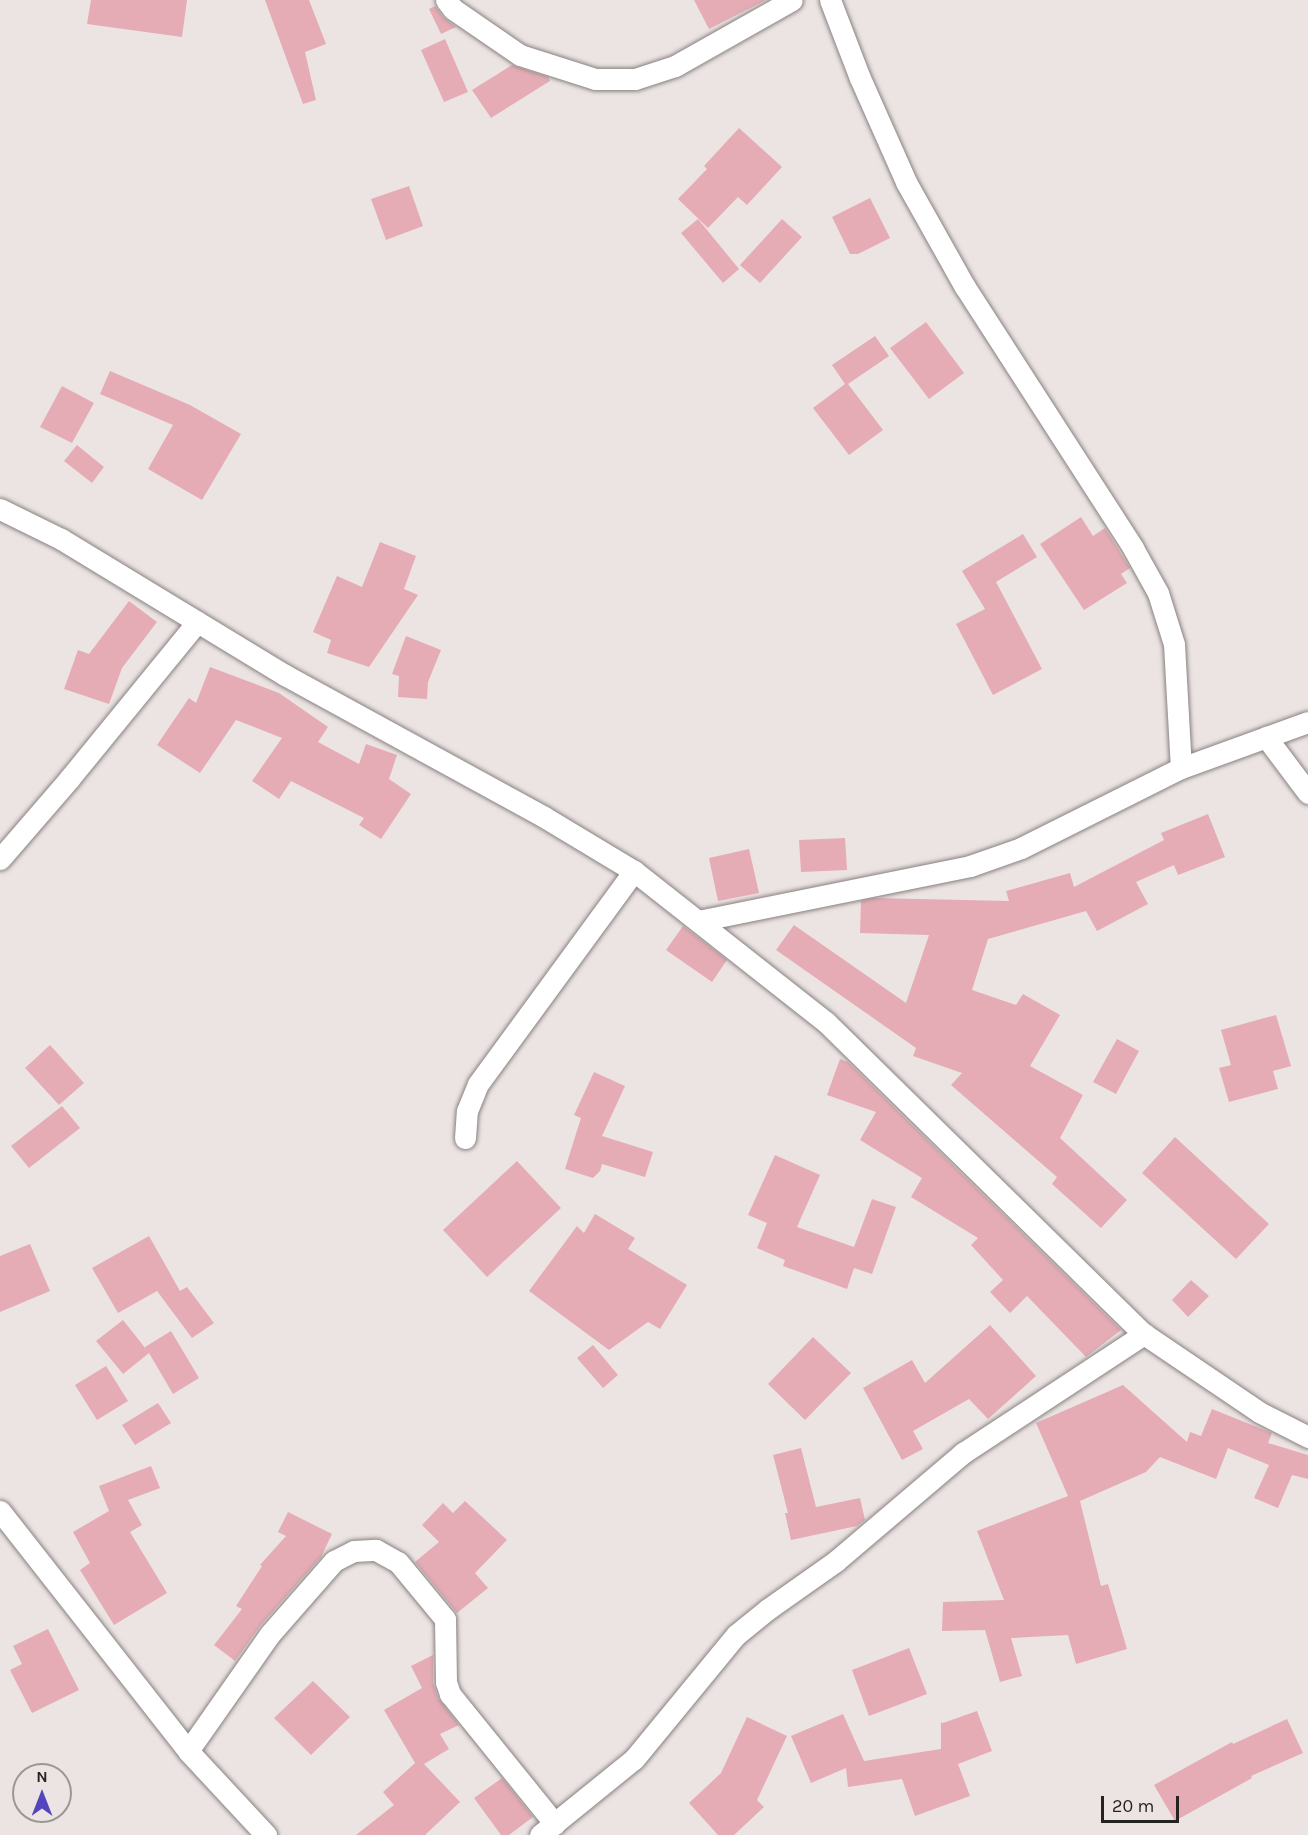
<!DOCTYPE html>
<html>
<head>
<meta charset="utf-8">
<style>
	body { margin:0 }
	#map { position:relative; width:1308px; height:1835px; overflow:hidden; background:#ece4e3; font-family:Karla,sans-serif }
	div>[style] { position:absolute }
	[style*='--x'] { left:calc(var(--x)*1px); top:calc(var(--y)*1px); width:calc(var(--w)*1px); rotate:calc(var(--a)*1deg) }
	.building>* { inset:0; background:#e5acb5 }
	.roads { filter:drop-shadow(0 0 2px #888180) drop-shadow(0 0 2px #888180) }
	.street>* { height:21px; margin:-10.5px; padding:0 10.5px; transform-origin:10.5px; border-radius:10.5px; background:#fff }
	span { translate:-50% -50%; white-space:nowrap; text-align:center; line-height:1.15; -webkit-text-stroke:5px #ece4e3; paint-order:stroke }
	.north { position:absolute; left:12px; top:1763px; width:60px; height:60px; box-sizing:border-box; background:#ece4e3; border:2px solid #9c9696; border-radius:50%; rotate:0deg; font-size:16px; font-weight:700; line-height:24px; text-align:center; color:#252222 }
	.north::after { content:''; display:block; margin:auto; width:21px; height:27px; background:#5245bd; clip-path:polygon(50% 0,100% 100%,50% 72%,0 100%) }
	.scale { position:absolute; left:1101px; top:1796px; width:78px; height:27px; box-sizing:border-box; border:3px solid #252222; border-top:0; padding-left:8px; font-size:18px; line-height:21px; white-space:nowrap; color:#252222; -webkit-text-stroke:4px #ece4e3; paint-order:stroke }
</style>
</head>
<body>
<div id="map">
	<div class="building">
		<div style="clip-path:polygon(91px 0,187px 0,182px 37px,87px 24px)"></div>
		<div style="clip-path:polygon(265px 0,309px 0,326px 44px,305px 52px,316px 100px,303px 104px)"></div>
		<div style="clip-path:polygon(694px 0,766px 0,709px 29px)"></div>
		<div style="clip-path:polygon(435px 6px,443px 17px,456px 27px,441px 34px,429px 9px)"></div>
		<div style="clip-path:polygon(445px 39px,468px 92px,444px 102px,421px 50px)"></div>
		<div style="clip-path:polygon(512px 65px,548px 77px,550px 81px,491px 118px,472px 90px)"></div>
		<div style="clip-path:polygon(739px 128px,782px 167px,747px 205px,738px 197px,708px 228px,678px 199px,707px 169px,704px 166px)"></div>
		<div style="clip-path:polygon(409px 186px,423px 226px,386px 240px,371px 199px)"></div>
		<div style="clip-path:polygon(870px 198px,890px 238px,858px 254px,850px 254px,832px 217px)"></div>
		<div style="clip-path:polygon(698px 219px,739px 269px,723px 283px,681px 233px)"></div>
		<div style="clip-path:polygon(782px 219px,802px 237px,760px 283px,740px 265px)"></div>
		<div style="clip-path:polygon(926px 322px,964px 373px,929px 399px,890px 348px)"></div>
		<div style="clip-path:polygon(875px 336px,889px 356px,848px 384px,883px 430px,849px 455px,813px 408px,845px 384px,832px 365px)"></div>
		<div style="clip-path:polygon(110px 371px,190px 405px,241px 434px,202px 500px,148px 469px,173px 425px,100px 394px)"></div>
		<div style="clip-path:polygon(62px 386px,94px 403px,72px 443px,40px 427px)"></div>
		<div style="clip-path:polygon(77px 445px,104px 467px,92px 483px,64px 461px)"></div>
		<div style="clip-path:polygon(1081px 517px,1093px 536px,1105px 528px,1130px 568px,1121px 574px,1127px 583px,1084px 610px,1040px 544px)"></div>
		<div style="clip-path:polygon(1023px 534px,1037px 557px,996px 582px,1042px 669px,993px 695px,956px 624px,985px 609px,962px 571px)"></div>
		<div style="clip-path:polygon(380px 542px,416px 556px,404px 589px,418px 595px,369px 667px,327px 653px,331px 640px,313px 632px,337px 576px,362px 587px)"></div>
		<div style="clip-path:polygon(129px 601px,157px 622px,122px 668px,109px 704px,64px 689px,78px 650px,89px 654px)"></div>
		<div style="clip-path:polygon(406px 636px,441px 650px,428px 682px,427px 699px,398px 697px,399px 676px,392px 674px)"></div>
		<div style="clip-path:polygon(210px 667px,279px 693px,328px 727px,318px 742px,359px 764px,366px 744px,397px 755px,389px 779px,411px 794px,381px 839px,359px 825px,364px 818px,291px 781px,279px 799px,252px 781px,282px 738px,236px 720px,200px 773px,157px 745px,189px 698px,196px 703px)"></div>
		<div style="clip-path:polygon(1208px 814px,1225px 857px,1178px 875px,1174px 865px,1136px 882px,1148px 904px,1097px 931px,1086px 911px,988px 939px,972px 990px,1016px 1005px,1023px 994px,1060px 1015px,1030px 1066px,1083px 1095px,1060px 1138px,1127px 1200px,1101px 1228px,1052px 1184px,1057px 1177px,951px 1085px,962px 1073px,913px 1056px,916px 1048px,776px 950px,794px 925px,906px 1003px,929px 935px,860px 933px,861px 901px,874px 898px,1009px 901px,1006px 891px,1070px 873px,1074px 887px,1164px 840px,1161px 833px)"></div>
		<div style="clip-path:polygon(845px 838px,847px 870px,801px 872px,799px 840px)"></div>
		<div style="clip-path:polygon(749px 849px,759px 893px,718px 901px,709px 858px)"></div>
		<div style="clip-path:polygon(683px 926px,727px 960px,712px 982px,666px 950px)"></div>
		<div style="clip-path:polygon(1276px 1015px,1291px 1066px,1273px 1071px,1278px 1089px,1229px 1102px,1219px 1068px,1231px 1065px,1221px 1030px)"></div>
		<div style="clip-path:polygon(1117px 1039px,1139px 1051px,1116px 1094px,1093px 1082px)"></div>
		<div style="clip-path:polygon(50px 1045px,84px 1083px,59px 1105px,25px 1068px)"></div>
		<div style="clip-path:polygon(840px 1059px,848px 1062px,1121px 1330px,1086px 1357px,1027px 1296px,1010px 1313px,990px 1292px,1003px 1280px,971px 1245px,978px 1238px,911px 1197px,922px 1178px,860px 1140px,876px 1112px,827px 1095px)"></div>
		<div style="clip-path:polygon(594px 1072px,625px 1086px,602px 1136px,653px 1152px,645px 1177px,602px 1164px,600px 1171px,593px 1178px,565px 1169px,581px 1118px,574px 1115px)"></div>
		<div style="clip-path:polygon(62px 1106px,80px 1128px,29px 1168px,11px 1146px)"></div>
		<div style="clip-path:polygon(1175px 1137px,1269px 1224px,1236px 1259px,1142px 1173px)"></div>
		<div style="clip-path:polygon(775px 1155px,820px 1175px,797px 1227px,854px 1247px,872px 1199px,896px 1207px,872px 1274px,854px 1268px,847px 1289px,783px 1266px,785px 1260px,757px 1248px,767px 1223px,748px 1215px)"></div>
		<div style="clip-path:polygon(517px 1161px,561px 1208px,487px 1277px,443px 1230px)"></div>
		<div style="clip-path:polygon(595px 1214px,635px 1238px,628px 1249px,687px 1285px,660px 1329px,648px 1322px,609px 1350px,529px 1291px,577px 1226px,584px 1233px)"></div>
		<div style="clip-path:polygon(149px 1236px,180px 1291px,187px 1287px,214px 1323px,192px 1338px,157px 1291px,118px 1313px,92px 1268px)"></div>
		<div style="clip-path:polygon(30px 1244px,50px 1291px,0 1312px,0 1256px)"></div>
		<div style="clip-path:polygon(1191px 1280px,1209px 1296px,1188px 1317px,1172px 1300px)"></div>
		<div style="clip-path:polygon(123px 1320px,146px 1349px,145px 1347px,171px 1331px,199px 1378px,173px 1394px,149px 1353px,123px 1374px,96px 1341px)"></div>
		<div style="clip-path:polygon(990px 1325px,1036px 1376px,988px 1419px,969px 1399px,913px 1431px,923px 1449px,902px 1460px,863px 1388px,912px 1360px,925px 1383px)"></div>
		<div style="clip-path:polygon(813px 1337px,851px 1373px,805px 1420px,768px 1384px)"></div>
		<div style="clip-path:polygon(593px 1345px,618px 1375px,603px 1388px,577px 1358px)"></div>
		<div style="clip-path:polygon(106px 1366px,128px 1401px,97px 1420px,75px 1385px)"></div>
		<div style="clip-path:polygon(1123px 1385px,1187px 1442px,1190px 1432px,1201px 1436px,1212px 1409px,1272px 1433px,1268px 1443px,1308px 1455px,1308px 1479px,1292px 1475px,1278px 1508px,1254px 1498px,1269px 1465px,1228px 1448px,1216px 1479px,1160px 1457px,1146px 1472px,1080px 1501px,1101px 1586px,1108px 1584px,1127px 1649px,1076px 1664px,1068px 1635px,1011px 1638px,1022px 1676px,1000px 1682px,985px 1630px,942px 1631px,943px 1602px,1004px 1600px,977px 1531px,1068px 1496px,1036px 1423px)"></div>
		<div style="clip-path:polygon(158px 1403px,171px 1423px,135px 1445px,122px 1425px)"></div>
		<div style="clip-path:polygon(801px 1448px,816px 1507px,860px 1498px,865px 1520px,857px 1526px,791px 1540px,785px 1513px,788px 1513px,773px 1455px)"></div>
		<div style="clip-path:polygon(151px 1466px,160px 1488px,128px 1500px,142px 1525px,130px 1532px,167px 1593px,114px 1625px,80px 1570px,90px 1563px,73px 1532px,109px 1511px,99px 1486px)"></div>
		<div style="clip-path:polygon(465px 1501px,507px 1540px,475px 1573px,488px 1588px,457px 1613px,415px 1562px,439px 1542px,422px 1525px,443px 1503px,453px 1513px)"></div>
		<div style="clip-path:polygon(288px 1512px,332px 1534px,321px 1557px,260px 1626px,235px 1661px,214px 1645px,242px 1609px,236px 1606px,262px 1566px,260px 1565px,286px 1536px,278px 1532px)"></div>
		<div style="clip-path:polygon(48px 1629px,79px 1690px,32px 1713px,10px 1670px,22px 1664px,13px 1646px)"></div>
		<div style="clip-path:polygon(909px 1648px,927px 1694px,869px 1716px,852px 1670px)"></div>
		<div style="clip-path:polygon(433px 1655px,433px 1682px,438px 1698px,459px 1725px,440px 1734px,449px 1749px,424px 1764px,460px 1802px,425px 1835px,356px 1835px,394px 1805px,383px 1792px,415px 1763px,384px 1710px,422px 1688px,411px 1666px)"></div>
		<div style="clip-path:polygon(313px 1681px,350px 1717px,311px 1755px,274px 1718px)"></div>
		<div style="clip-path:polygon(977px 1711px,992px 1751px,958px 1764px,970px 1796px,915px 1816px,902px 1779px,848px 1787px,846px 1768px,811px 1783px,791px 1736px,843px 1714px,864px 1761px,941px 1749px,941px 1722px,943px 1723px)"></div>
		<div style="clip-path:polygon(747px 1717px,787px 1736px,757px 1800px,764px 1807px,734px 1835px,718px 1835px,689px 1803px,721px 1773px)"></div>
		<div style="clip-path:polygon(1287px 1719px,1303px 1753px,1251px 1776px,1252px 1778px,1175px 1821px,1154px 1785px,1232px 1742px,1233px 1744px)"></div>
		<div style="clip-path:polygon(502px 1778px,533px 1817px,509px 1835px,501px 1835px,474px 1798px)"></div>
	</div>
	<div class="roads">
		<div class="street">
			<div style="--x:446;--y:0;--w:11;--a:52"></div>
			<div style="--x:453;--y:9;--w:81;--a:34.5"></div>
			<div style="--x:520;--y:55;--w:79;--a:17.7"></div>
			<div style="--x:595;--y:79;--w:40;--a:0"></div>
			<div style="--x:635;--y:79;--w:42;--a:-18"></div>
			<div style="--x:675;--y:66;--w:134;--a:-29.4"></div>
			<div style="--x:830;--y:0;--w:84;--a:69"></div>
			<div style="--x:860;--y:78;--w:114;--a:66.1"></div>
			<div style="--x:906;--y:182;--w:120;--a:60.7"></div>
			<div style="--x:965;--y:287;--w:310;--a:57.2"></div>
			<div style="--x:1133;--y:548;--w:51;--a:60.9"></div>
			<div style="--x:1158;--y:593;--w:53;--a:72.6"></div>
			<div style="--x:1174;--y:644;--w:124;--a:86.8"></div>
			<div style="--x:0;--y:509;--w:68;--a:26.2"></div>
			<div style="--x:61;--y:539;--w:262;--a:31.3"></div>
			<div style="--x:285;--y:675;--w:295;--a:28.7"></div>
			<div style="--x:544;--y:817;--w:105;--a:31"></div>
			<div style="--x:634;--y:871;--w:244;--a:38.2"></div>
			<div style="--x:826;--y:1022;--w:445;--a:44.5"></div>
			<div style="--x:1144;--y:1334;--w:139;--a:34.1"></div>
			<div style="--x:1259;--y:1412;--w:55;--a:27"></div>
			<div style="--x:1266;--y:737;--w:70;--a:53.1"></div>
			<div style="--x:0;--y:859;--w:106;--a:-49.2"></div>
			<div style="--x:69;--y:779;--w:203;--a:-50.8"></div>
			<div style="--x:698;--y:921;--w:278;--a:-11.4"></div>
			<div style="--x:970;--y:866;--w:54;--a:-19.4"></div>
			<div style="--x:1021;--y:848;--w:179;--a:-26.6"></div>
			<div style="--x:1181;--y:768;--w:135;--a:-19.9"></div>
			<div style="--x:465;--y:1138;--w:27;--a:-86"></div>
			<div style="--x:467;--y:1111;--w:29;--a:-68"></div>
			<div style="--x:478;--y:1084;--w:264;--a:-53.8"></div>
			<div style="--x:0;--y:1511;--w:305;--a:51.9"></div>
			<div style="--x:188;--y:1751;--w:115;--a:47.1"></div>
			<div style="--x:188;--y:1751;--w:143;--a:-55"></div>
			<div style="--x:270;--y:1634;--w:97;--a:-48.8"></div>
			<div style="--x:334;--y:1561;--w:22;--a:-27"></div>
			<div style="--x:354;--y:1551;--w:22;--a:-3"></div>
			<div style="--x:376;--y:1550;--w:25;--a:29"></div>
			<div style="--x:398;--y:1562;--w:74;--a:50.5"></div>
			<div style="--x:445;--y:1619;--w:63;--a:89.1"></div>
			<div style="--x:446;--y:1682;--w:13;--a:72"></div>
			<div style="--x:450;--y:1694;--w:167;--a:51.1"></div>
			<div style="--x:540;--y:1835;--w:121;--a:-39"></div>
			<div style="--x:634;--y:1759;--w:161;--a:-50.6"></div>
			<div style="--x:736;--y:1635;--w:41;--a:-39.1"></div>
			<div style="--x:768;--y:1609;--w:83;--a:-35.2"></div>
			<div style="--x:836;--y:1561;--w:167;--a:-40.4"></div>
			<div style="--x:963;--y:1453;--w:217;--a:-33.3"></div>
		</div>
	</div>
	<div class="north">N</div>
	<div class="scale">20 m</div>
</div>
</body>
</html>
